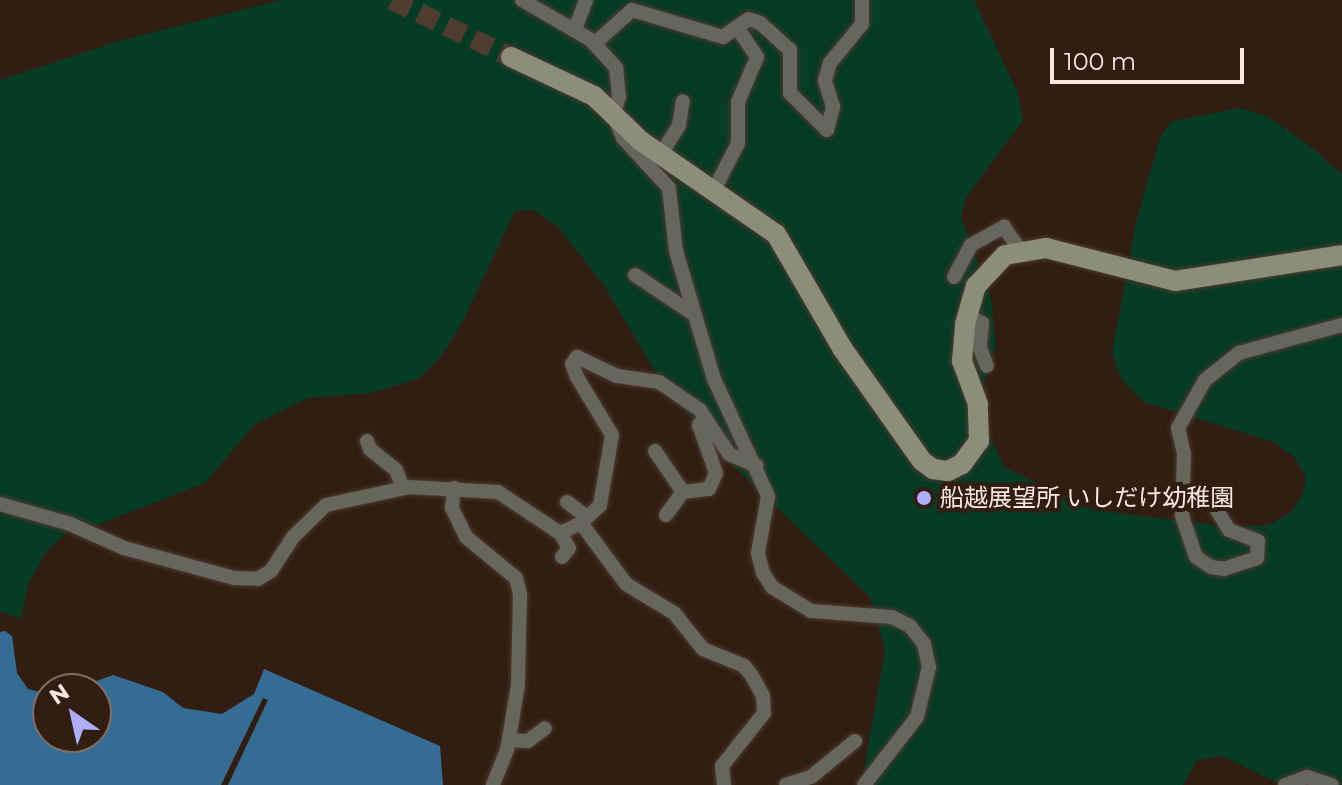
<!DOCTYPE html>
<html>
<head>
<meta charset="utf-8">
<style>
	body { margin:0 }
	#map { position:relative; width:1342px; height:785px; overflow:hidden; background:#311d12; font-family:Montserrat,"Noto Sans JP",sans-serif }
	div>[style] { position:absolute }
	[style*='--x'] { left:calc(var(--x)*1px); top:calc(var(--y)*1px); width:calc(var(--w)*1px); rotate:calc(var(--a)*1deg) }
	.green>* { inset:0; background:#063b24 }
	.water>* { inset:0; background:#346c93 }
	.pier>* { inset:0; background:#311d12 }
	.secondary-tunnel>* { height:20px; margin-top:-10px; transform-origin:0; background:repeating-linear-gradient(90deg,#4f3c31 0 20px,transparent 0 30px) }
	.roads { filter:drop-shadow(0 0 2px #4d3a2f) drop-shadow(0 0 2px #4d3a2f) }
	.street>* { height:14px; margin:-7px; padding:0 7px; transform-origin:7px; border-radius:7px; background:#66665c }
	.secondary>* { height:20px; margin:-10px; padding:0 10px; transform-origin:10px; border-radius:10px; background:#8d8d7c }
	.dots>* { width:22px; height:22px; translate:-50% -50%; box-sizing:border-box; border:4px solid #311d12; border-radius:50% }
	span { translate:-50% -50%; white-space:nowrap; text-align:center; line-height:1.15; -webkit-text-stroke:8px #311d12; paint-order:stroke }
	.poi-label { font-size:24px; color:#f8eae3 }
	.left { translate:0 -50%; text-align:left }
	.north { position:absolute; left:32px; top:673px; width:80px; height:80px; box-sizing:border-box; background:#311d12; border:2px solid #816f66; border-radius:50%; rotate:326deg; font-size:22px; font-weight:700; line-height:32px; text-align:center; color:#f8eae3 }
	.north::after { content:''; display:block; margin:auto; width:28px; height:36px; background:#aeaefb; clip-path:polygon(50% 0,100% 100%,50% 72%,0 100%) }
	.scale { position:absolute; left:1050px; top:48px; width:194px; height:36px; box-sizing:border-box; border:4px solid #f8eae3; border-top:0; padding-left:10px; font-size:24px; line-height:28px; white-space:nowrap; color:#f8eae3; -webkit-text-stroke:6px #311d12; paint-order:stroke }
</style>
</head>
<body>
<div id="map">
	<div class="green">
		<div style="clip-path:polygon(281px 0,974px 0,1018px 93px,1023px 120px,966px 198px,961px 217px,991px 298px,996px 345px,980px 396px,981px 416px,1004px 467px,1094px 510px,1229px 527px,1269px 525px,1291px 512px,1303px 493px,1306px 477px,1295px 458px,1274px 442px,1144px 402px,1122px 380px,1112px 353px,1136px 222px,1160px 137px,1172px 121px,1240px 108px,1269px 117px,1312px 148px,1342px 174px,1342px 785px,1282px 785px,1222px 756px,1197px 760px,1183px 785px,861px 785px,885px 650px,870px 597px,723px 456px,663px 385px,605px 287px,558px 227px,533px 210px,515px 211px,462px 323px,440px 358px,418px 379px,371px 393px,308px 398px,254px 425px,205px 483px,97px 525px,70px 529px,45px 553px,28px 585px,21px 619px,0 611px,0 80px,122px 40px)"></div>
	</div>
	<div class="water">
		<div style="clip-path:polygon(5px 631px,12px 636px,17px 673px,28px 689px,48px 694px,48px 737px,96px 737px,96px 689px,74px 689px,113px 675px,163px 692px,183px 708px,222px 714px,254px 694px,264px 669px,440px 746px,443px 785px,0 785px,0 632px)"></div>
	</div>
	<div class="pier">
		<div style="clip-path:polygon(263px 698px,268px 700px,228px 785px,221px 785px)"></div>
	</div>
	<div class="secondary-tunnel">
		<div style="--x:392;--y:0;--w:132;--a:25.6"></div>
	</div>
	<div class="roads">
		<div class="street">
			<div style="--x:522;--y:0;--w:80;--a:30.1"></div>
			<div style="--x:591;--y:40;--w:38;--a:48"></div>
			<div style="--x:616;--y:68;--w:29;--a:84"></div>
			<div style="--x:619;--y:97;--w:18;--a:109"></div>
			<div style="--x:613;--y:114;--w:26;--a:67"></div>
			<div style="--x:623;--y:138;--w:68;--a:47.4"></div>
			<div style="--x:669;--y:188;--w:63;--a:83.7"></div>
			<div style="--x:676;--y:251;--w:134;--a:73.5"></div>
			<div style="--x:714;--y:379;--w:129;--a:65.2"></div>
			<div style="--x:768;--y:496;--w:58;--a:100"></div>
			<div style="--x:758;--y:553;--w:21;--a:76"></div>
			<div style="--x:763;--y:573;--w:17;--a:57"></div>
			<div style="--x:772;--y:587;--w:46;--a:31.6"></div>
			<div style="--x:811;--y:611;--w:81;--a:4.2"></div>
			<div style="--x:892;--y:617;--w:20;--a:27"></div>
			<div style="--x:910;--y:626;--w:23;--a:52"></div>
			<div style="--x:924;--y:644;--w:24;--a:78"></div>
			<div style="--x:929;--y:667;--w:51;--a:103.5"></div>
			<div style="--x:917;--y:717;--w:86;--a:127.9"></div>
			<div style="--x:575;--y:29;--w:31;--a:-69"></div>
			<div style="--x:594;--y:44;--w:51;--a:-41.8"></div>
			<div style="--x:632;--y:10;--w:95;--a:16.5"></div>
			<div style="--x:723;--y:37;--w:17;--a:-36"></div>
			<div style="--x:661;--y:154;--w:34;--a:-58"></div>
			<div style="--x:679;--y:125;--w:24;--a:-81"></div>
			<div style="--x:714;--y:190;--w:53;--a:-62.9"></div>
			<div style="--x:738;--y:143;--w:41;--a:-90"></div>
			<div style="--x:738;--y:102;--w:49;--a:-67.1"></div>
			<div style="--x:757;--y:57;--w:36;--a:-124"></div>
			<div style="--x:737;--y:27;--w:14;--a:-34"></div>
			<div style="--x:749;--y:19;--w:12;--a:20"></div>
			<div style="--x:760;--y:23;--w:40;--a:42"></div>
			<div style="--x:790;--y:50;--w:43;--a:90"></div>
			<div style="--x:790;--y:93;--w:52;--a:45"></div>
			<div style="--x:827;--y:130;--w:24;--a:-75"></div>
			<div style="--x:833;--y:107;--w:28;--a:-107"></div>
			<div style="--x:825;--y:80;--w:18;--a:-74"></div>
			<div style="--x:830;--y:63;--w:50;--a:-50.6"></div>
			<div style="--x:862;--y:24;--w:24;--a:-90"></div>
			<div style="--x:635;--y:275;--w:72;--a:33.7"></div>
			<div style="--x:954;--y:277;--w:36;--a:-62"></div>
			<div style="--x:971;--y:245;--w:38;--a:-29"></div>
			<div style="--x:1004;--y:227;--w:28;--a:55"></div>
			<div style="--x:967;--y:316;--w:17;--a:25"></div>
			<div style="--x:982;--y:323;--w:25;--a:95"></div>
			<div style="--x:980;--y:348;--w:19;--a:69"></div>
			<div style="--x:367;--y:441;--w:9;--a:69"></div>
			<div style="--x:370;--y:449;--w:33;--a:39"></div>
			<div style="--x:396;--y:470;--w:19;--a:69"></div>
			<div style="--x:655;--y:451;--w:50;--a:55.7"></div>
			<div style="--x:683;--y:492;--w:26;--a:-7"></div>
			<div style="--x:709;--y:489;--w:17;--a:-66"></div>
			<div style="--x:716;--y:473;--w:51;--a:-109.5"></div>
			<div style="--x:699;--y:425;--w:9;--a:-36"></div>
			<div style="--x:454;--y:488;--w:20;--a:96"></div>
			<div style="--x:452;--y:508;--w:32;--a:64"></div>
			<div style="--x:466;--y:537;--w:65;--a:39.4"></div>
			<div style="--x:516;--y:578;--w:16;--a:76"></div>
			<div style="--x:520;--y:594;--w:91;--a:91.3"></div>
			<div style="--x:518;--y:685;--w:66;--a:99.6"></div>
			<div style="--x:507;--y:750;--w:38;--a:112"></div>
			<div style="--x:567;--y:502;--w:25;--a:37"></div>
			<div style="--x:0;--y:504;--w:73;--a:15.9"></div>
			<div style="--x:70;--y:524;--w:59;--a:24"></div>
			<div style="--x:124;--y:548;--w:114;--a:15.3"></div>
			<div style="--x:234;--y:578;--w:24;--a:2"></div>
			<div style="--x:258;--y:579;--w:15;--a:-32"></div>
			<div style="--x:271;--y:571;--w:40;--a:-57.1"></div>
			<div style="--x:293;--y:537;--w:46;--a:-44.1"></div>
			<div style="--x:326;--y:505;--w:85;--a:-12.2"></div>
			<div style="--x:409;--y:487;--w:89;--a:3.2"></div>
			<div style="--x:498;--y:492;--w:74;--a:33.5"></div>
			<div style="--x:1214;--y:505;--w:29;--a:59"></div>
			<div style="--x:1229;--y:530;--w:31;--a:21"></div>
			<div style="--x:1258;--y:541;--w:17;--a:93"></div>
			<div style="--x:1257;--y:558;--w:35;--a:162"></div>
			<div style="--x:1224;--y:569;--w:13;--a:-171"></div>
			<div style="--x:1211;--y:567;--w:18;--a:-146"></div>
			<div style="--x:1196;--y:557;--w:43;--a:-108.9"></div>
			<div style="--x:1182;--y:516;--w:62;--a:-88.2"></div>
			<div style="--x:1184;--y:454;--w:27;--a:-103"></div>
			<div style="--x:1178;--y:428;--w:55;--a:-60.6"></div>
			<div style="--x:1205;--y:380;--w:43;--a:-38.5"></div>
			<div style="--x:1239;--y:353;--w:107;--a:-15.2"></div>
			<div style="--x:666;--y:515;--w:29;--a:-54"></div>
			<div style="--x:581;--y:523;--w:76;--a:53.6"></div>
			<div style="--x:626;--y:584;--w:56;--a:31.1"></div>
			<div style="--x:674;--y:613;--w:46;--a:51.1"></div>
			<div style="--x:703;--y:649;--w:44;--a:22.5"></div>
			<div style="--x:744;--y:666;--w:13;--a:51"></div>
			<div style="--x:752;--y:676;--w:23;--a:61"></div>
			<div style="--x:763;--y:696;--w:17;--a:87"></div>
			<div style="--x:764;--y:713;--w:68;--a:128.4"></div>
			<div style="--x:722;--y:766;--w:19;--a:84"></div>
			<div style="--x:562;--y:557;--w:11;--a:-52"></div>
			<div style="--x:569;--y:548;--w:17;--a:-121"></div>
			<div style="--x:560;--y:533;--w:23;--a:-25"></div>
			<div style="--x:581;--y:523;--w:26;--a:-43"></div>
			<div style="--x:600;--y:505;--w:71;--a:-80.3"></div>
			<div style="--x:612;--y:435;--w:68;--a:-121.1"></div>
			<div style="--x:577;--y:377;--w:14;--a:-111"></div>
			<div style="--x:572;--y:364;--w:9;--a:-54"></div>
			<div style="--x:577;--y:357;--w:44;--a:25.4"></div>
			<div style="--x:617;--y:376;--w:42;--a:8.1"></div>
			<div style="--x:659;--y:382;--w:50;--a:34.3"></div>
			<div style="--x:700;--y:410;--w:53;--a:56.6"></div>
			<div style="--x:729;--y:454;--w:30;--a:23"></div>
			<div style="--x:509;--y:740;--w:19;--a:3"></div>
			<div style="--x:528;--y:741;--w:21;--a:-37"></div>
			<div style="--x:786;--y:785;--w:26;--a:-18"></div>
			<div style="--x:811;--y:777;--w:57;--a:-39.3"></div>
			<div style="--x:1285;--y:785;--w:23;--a:-20"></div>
			<div style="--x:1307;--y:777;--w:26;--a:18"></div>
		</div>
		<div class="secondary">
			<div style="--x:511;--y:57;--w:92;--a:25.2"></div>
			<div style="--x:594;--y:96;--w:65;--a:43.8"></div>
			<div style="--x:641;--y:141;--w:164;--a:34.6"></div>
			<div style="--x:776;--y:234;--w:132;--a:59.9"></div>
			<div style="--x:842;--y:348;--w:138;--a:54.7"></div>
			<div style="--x:922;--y:461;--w:14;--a:36"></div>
			<div style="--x:933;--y:469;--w:15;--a:8"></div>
			<div style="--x:948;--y:471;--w:16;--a:-27"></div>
			<div style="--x:962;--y:464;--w:29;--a:-54"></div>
			<div style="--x:979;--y:441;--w:37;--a:-92"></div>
			<div style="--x:978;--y:404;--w:46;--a:-110.4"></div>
			<div style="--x:962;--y:361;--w:37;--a:-85"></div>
			<div style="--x:965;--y:324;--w:40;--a:-74"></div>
			<div style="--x:976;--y:286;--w:42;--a:-46.9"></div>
			<div style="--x:1005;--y:255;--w:42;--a:-9.7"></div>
			<div style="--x:1046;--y:248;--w:133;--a:14.3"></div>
			<div style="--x:1175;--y:281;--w:169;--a:-8.8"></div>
		</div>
	</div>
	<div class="dots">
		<div style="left:924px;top:498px;background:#aeaefb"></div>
	</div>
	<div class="poi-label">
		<span class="left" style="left:940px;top:498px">船越展望所 いしだけ幼稚園</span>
	</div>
	<div class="north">N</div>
	<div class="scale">100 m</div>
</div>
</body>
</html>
